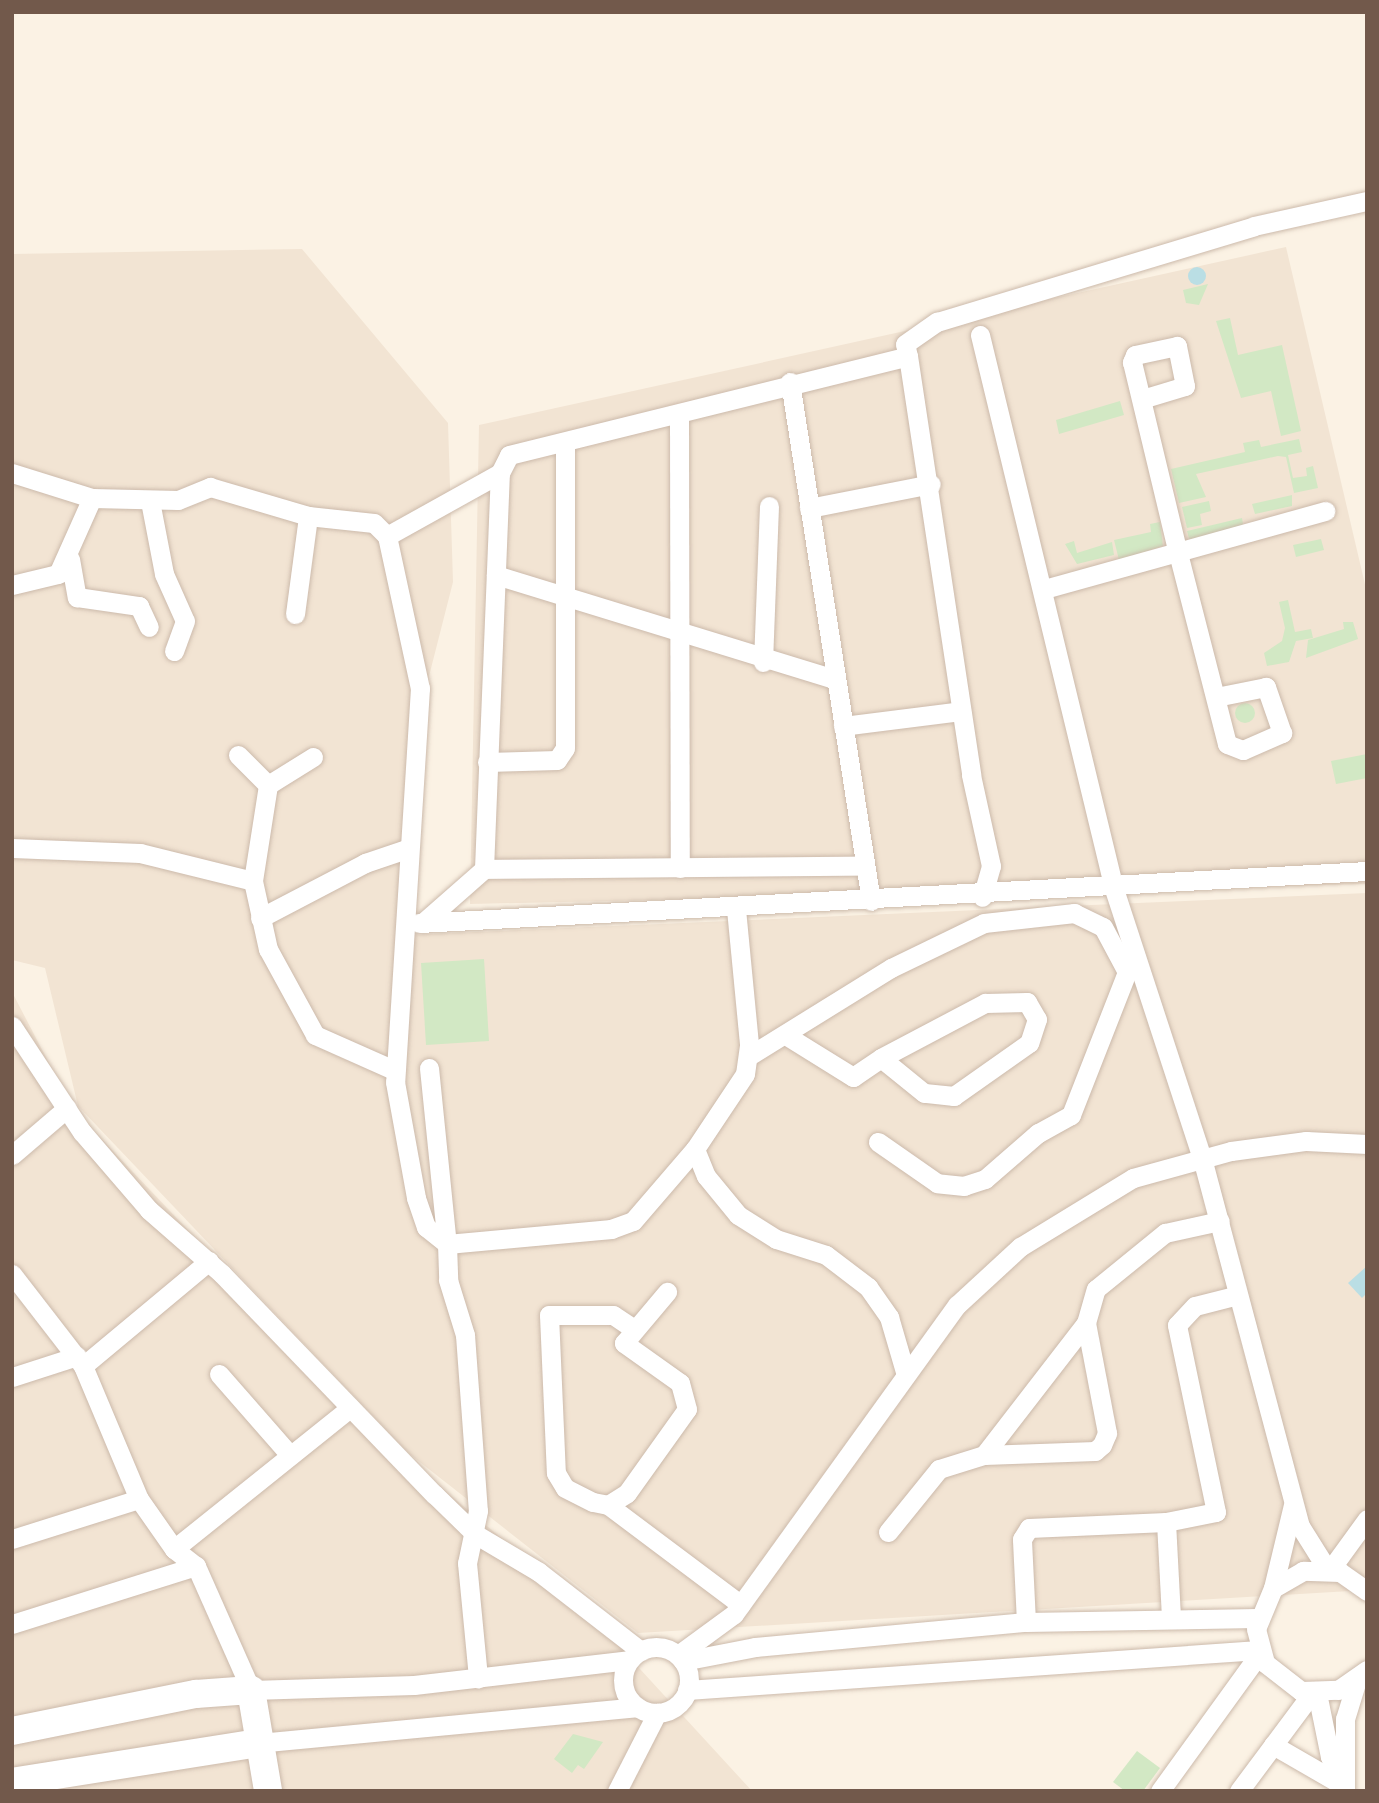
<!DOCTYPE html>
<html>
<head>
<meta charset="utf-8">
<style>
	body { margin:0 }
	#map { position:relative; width:1379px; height:1803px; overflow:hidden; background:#fbf2e4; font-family:"Fira Sans Condensed",sans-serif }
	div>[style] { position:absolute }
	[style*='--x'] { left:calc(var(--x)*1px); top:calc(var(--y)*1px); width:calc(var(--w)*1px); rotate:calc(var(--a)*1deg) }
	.residential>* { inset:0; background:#f2e4d3 }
	.green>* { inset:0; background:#d2e8c4 }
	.round { border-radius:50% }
	.water>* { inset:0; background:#badee4 }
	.roads { filter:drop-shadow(0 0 2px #ccbaab) drop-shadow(0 0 2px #ccbaab) }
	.street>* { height:19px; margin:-9.5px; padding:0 9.5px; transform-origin:9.5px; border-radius:9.5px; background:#fff }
	.street>.ring { margin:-9.5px; padding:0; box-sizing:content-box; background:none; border:19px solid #fff; border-radius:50% }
	.secondary>* { height:28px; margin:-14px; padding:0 14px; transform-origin:14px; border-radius:14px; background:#fff }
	span { translate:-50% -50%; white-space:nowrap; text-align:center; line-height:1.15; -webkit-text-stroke:7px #fef6ea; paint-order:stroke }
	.frame { position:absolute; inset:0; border:14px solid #72594b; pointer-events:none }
</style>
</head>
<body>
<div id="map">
	<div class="residential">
		<div style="clip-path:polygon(1286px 247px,1367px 593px,1367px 884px,470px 904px,479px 425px)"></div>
		<div style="clip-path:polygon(302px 249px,448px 423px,453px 582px,426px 688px,419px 860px,408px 935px,1367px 893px,1367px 1590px,638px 1633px,407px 1452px,78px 1106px,45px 968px,12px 960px,12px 254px)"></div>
		<div style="clip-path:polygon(12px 992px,73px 1109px,398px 1451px,584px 1608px,752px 1791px,12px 1791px)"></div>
	</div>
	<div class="green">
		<div style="clip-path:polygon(1208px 284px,1199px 305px,1186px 303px,1183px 290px)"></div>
		<div style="clip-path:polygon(1230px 318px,1238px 355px,1282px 345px,1301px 431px,1281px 436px,1271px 391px,1241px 398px,1216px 321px)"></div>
		<div style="clip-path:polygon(1120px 401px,1124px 415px,1059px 434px,1056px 420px)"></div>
		<div style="clip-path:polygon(1299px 439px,1302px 452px,1288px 455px,1293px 478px,1307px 476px,1306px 468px,1313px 466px,1318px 488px,1294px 493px,1286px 457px,1278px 456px,1196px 474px,1206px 497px,1179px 503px,1171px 469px,1245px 452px,1243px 443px,1259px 440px,1261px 447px)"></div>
		<div style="clip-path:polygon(1292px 495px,1292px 506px,1255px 514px,1252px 504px)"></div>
		<div style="clip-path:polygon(1209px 501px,1211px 511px,1200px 514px,1202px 525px,1187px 528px,1182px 507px)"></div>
		<div style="clip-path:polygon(1242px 518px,1244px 530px,1190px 542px,1187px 531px)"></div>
		<div style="clip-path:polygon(1160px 522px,1163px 546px,1119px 560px,1114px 540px,1151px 532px,1150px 524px)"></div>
		<div style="clip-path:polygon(1321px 539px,1324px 550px,1296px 557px,1293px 545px)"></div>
		<div style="clip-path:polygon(1074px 541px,1077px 553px,1112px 542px,1114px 555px,1077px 564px,1065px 544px)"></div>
		<div style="clip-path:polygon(1288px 600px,1295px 632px,1311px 629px,1313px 638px,1296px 641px,1289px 662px,1267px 666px,1264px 653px,1282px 641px,1285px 628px,1279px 602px)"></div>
		<div style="clip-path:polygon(1343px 622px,1353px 622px,1358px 639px,1306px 658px,1308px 640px,1344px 629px)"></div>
		<div class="round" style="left:1235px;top:703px;width:20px;height:20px"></div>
		<div style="clip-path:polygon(1367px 754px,1367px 778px,1336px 784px,1331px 761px)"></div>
		<div style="clip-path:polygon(484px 959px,489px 1041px,426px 1045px,421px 963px)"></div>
		<div style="clip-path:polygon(573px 1734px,603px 1742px,584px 1769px,578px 1765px,572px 1773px,554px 1759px)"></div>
		<div style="clip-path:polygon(1137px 1751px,1160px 1768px,1143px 1791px,1125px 1791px,1113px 1782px)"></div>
	</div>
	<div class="water">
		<div class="round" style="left:1188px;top:267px;width:18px;height:18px"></div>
		<div style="clip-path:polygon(1367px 1266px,1367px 1293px,1362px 1298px,1348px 1283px)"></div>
	</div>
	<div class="roads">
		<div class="street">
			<div style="--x:980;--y:335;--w:570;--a:76.4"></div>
			<div style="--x:1114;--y:889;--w:283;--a:71.9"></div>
			<div style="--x:1202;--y:1158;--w:381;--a:75.1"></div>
			<div style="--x:1300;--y:1526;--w:51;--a:57.9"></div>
			<div style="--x:908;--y:356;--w:424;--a:81.4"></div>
			<div style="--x:971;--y:775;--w:93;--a:77.6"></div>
			<div style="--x:991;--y:866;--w:32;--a:106"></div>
			<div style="--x:790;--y:382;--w:525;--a:81.13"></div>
			<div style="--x:1142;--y:399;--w:45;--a:-16.8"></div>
			<div style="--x:1185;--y:386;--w:41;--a:-101.3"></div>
			<div style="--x:1177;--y:346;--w:43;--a:167.9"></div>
			<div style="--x:1135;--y:355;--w:8;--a:113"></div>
			<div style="--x:1132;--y:362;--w:196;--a:76.5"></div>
			<div style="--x:1178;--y:553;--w:197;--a:75.6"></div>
			<div style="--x:1227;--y:744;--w:17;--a:21"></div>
			<div style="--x:1243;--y:750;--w:43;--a:-23.6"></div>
			<div style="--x:1282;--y:733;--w:49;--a:-109.2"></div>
			<div style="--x:1266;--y:687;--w:51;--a:168.7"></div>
			<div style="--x:679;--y:415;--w:453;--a:89.9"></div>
			<div style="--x:12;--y:473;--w:84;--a:17.4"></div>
			<div style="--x:92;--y:498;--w:86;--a:1.3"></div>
			<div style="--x:178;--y:500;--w:35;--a:-22"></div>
			<div style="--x:210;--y:487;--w:102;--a:16.5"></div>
			<div style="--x:308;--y:516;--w:66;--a:6.1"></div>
			<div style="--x:374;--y:523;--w:18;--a:45"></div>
			<div style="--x:387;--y:536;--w:156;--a:77.8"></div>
			<div style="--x:420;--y:688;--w:395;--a:93.6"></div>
			<div style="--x:395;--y:1082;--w:118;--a:79.7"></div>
			<div style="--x:416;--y:1198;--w:31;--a:71"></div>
			<div style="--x:426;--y:1227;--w:27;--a:39"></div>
			<div style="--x:447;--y:1244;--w:36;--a:88"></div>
			<div style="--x:448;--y:1280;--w:58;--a:72.8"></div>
			<div style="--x:465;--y:1335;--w:176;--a:85.8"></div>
			<div style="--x:478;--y:1511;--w:53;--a:101.9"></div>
			<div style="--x:467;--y:1563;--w:116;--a:84.5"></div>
			<div style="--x:150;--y:501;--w:74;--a:79.1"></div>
			<div style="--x:164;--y:574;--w:51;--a:65.9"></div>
			<div style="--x:185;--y:621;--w:32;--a:110"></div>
			<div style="--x:809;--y:508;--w:124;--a:-11.1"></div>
			<div style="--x:387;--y:536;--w:129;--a:-29.1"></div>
			<div style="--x:70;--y:559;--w:39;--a:80"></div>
			<div style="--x:77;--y:597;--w:63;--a:8.3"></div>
			<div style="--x:139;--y:606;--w:23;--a:65"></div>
			<div style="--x:496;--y:575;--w:355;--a:17.1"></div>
			<div style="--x:12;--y:585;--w:47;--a:-13.4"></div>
			<div style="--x:58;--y:574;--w:83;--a:-65.9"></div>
			<div style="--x:1044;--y:589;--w:292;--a:-15.5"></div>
			<div style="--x:295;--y:614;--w:99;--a:-82.4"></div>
			<div style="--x:763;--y:662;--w:156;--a:-87.8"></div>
			<div style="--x:843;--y:726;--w:119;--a:-7.2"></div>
			<div style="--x:238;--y:755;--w:42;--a:45"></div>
			<div style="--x:313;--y:757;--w:53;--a:148.1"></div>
			<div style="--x:268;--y:785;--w:97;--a:98.9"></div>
			<div style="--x:253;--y:881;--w:70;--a:77.6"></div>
			<div style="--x:268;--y:949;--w:98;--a:61.3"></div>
			<div style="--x:315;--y:1035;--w:86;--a:23.9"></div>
			<div style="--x:487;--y:762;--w:70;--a:-1.6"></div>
			<div style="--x:557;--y:760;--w:14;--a:-56"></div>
			<div style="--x:565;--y:748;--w:305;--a:-90"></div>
			<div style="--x:12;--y:848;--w:128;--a:2.2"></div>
			<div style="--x:140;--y:853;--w:116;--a:13.9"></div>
			<div style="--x:484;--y:869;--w:380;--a:-0.5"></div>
			<div style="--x:260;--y:918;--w:119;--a:-27.6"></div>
			<div style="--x:365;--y:863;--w:46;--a:-18.8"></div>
			<div style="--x:425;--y:921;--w:79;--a:-41.4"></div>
			<div style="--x:484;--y:869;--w:396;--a:-87.7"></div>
			<div style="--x:500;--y:473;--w:20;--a:-63"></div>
			<div style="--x:509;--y:455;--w:411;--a:-13.9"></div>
			<div style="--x:908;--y:356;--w:12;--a:-104"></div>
			<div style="--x:905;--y:344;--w:39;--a:-35"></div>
			<div style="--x:937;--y:322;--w:331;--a:-16.8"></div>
			<div style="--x:1254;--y:226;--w:116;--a:-12.5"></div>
			<div style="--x:419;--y:923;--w:949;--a:-3.14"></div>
			<div style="--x:12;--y:1026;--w:127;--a:56.6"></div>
			<div style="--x:82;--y:1132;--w:103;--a:49.3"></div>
			<div style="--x:149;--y:1210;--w:97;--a:41.2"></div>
			<div style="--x:222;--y:1274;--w:306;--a:46.1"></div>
			<div style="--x:434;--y:1494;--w:57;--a:44.3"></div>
			<div style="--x:475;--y:1534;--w:74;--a:30.7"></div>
			<div style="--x:539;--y:1572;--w:129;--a:37.8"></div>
			<div style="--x:787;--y:1036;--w:78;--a:31.8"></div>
			<div style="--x:853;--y:1077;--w:34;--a:-34"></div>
			<div style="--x:881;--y:1058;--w:118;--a:-27.9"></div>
			<div style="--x:985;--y:1003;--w:42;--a:-1.4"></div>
			<div style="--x:1027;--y:1002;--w:20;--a:60"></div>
			<div style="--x:1037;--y:1019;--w:25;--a:108"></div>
			<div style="--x:1029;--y:1043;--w:92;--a:144.8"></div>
			<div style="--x:954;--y:1096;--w:30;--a:-174"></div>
			<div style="--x:924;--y:1093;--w:55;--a:-140.9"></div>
			<div style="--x:749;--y:1056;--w:167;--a:-31.8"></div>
			<div style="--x:891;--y:968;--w:103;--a:-25.8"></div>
			<div style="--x:984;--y:923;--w:91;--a:-6.3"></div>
			<div style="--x:1074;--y:913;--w:32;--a:26"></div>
			<div style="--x:1103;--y:927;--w:51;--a:61.9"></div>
			<div style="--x:1127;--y:972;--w:154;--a:111.4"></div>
			<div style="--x:1071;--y:1115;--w:38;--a:151"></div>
			<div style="--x:1038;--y:1133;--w:70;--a:139"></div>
			<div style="--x:985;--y:1179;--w:22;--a:162"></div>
			<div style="--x:964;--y:1186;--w:27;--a:-174"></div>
			<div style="--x:937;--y:1183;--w:72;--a:-145.2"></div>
			<div style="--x:429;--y:1068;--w:177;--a:84.2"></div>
			<div style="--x:447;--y:1244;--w:165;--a:-5.2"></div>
			<div style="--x:611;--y:1229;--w:23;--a:-20"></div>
			<div style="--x:633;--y:1221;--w:95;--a:-49.3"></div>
			<div style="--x:695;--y:1149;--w:90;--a:-56.3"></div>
			<div style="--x:745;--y:1074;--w:30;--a:-82"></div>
			<div style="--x:749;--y:1044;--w:137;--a:-95.5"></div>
			<div style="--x:695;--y:1149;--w:29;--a:68"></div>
			<div style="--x:706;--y:1176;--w:50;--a:50.6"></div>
			<div style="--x:738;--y:1215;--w:45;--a:32.3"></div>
			<div style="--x:776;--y:1239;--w:52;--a:17.7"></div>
			<div style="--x:826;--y:1255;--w:53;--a:37.3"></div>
			<div style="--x:868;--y:1287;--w:37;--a:55"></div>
			<div style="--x:889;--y:1317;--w:60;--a:73.7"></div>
			<div style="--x:12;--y:1155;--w:72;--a:-40.5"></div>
			<div style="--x:12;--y:1274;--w:116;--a:52.3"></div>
			<div style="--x:83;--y:1366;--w:144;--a:67.2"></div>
			<div style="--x:139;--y:1499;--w:61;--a:55"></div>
			<div style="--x:174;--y:1549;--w:28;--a:38"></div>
			<div style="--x:196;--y:1566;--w:136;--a:66.1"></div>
			<div style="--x:251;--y:1690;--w:163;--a:-1.8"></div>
			<div style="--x:414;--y:1685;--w:216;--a:-6.6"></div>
			<div style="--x:634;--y:1329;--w:25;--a:-146"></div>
			<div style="--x:613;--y:1315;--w:64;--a:180"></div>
			<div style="--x:549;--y:1315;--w:158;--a:87.5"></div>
			<div style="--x:556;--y:1473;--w:17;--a:59"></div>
			<div style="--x:565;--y:1488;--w:31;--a:27"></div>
			<div style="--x:593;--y:1502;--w:15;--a:11"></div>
			<div style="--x:608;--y:1505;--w:22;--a:-32"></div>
			<div style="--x:627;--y:1493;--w:103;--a:-54.5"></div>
			<div style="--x:687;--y:1409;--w:27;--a:-105"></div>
			<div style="--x:680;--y:1383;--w:69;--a:-144.5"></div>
			<div style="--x:624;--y:1343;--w:67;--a:-49.9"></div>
			<div style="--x:83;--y:1366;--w:164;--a:-39.8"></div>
			<div style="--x:219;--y:1374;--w:108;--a:48.8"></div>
			<div style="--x:12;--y:1377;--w:68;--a:-17.9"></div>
			<div style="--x:984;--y:1455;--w:167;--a:-52.3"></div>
			<div style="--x:1086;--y:1323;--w:35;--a:-74"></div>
			<div style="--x:1096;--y:1289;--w:89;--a:-39.1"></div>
			<div style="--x:1165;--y:1233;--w:56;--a:-12.3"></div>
			<div style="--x:608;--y:1505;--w:166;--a:36.9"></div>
			<div style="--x:1166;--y:1522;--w:97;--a:87"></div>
			<div style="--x:888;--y:1532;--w:81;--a:-51"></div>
			<div style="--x:939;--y:1469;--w:47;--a:-17.3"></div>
			<div style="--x:984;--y:1455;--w:111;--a:-2.1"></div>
			<div style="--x:1095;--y:1451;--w:9;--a:-41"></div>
			<div style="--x:1102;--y:1445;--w:13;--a:-67"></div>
			<div style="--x:1107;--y:1433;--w:112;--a:-100.8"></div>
			<div style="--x:12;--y:1539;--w:133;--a:-17.5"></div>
			<div style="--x:174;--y:1549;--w:226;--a:-38.7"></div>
			<div style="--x:1330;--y:1570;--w:63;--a:-54"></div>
			<div style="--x:1273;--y:1588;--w:85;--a:-76.5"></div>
			<div style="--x:1367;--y:1591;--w:33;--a:-145"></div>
			<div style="--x:1340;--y:1572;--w:37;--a:-178"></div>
			<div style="--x:1303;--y:1571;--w:34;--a:150"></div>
			<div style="--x:1273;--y:1588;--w:44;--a:112.5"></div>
			<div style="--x:1256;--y:1629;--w:35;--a:75"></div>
			<div style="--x:1265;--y:1663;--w:46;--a:37.9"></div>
			<div style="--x:1301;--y:1691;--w:37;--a:-2"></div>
			<div style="--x:1338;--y:1690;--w:35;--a:-35"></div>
			<div style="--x:1026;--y:1622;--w:83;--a:-92.8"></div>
			<div style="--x:1022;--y:1539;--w:13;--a:-58"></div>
			<div style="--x:1029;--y:1528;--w:137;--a:-2.5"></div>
			<div style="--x:1166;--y:1522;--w:51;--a:-11.3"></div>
			<div style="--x:1216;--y:1512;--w:191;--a:-101.8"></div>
			<div style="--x:1177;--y:1325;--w:26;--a:-47"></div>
			<div style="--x:1195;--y:1306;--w:44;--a:-14.3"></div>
			<div style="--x:12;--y:1624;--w:193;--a:-17.5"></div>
			<div class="ring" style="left:623px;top:1647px;width:47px;height:47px"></div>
			<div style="--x:678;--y:1655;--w:69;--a:-36.2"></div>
			<div style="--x:734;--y:1614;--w:381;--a:-54.2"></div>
			<div style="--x:957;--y:1305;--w:86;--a:-42.6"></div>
			<div style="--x:1020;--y:1247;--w:132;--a:-31.4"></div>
			<div style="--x:1133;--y:1178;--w:102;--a:-15.4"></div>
			<div style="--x:1231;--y:1151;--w:76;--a:-7.6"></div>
			<div style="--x:1306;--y:1141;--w:61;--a:2.8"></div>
			<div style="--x:683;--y:1661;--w:73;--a:-11"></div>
			<div style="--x:755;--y:1647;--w:272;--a:-5.3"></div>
			<div style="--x:1026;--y:1622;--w:231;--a:-1"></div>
			<div style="--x:687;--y:1690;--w:573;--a:-4"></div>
			<div style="--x:1317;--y:1693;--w:65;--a:78.5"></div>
			<div style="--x:1330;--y:1757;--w:24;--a:60"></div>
			<div style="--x:258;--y:1743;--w:381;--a:-5.4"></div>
			<div style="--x:1273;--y:1745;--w:82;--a:30"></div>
			<div style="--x:617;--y:1791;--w:88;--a:-62.9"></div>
			<div style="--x:1160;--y:1791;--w:170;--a:-54.1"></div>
			<div style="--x:1239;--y:1791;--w:122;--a:-53.3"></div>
			<div style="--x:1345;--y:1791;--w:72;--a:-90"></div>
			<div style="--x:1345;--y:1719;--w:41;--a:-72.9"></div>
		</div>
		<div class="secondary">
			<div style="--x:12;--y:1731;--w:188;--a:-11.4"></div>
			<div style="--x:196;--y:1694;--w:55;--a:-4.2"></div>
			<div style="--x:251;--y:1690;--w:102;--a:80.4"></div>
			<div style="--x:12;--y:1782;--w:249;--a:-9"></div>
		</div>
	</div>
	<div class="frame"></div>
</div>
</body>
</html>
